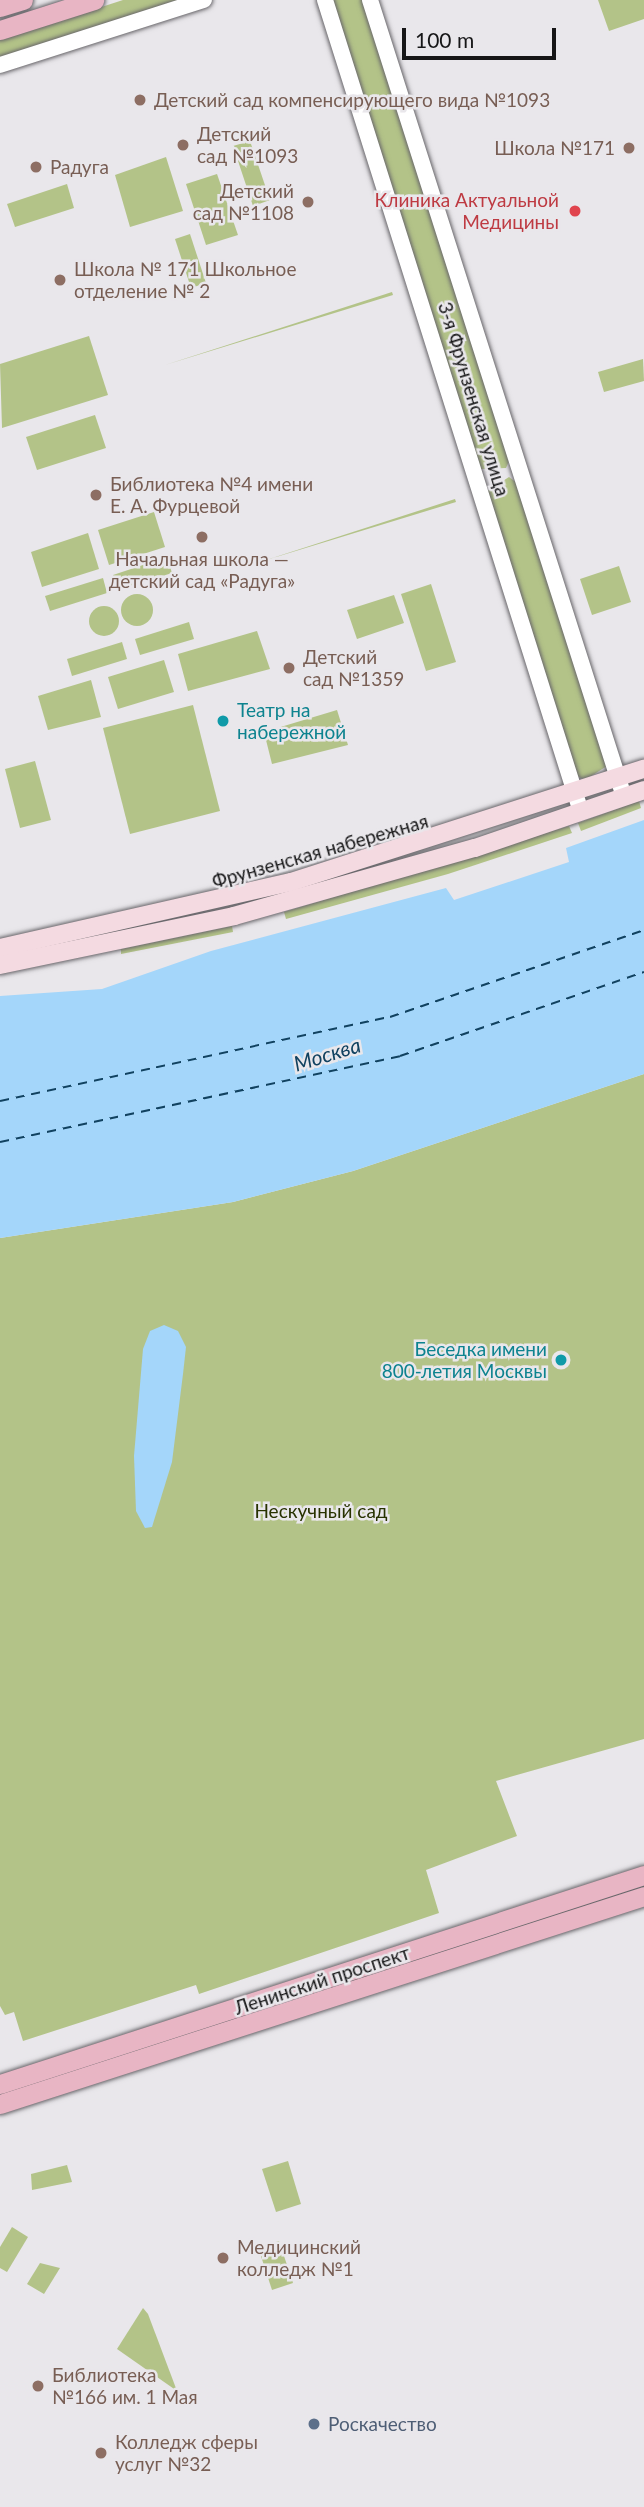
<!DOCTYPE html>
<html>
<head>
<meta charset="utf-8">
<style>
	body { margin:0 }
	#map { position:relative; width:644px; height:2507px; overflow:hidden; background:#e9e7eb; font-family:Lato,sans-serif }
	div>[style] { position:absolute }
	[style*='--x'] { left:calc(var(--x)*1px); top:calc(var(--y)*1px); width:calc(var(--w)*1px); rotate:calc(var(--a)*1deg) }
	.green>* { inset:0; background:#b3c388 }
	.round { border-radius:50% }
	.water>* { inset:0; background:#a4d6fa }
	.ferry>* { height:2px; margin-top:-1px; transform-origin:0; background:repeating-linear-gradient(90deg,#114260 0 9px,transparent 0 16px) }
	.roads { filter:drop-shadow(0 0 2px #68666a) drop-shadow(0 0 2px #68666a) }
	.tertiary>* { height:16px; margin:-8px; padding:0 8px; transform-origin:8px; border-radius:8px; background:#fff }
	.secondary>* { height:18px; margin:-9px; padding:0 9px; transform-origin:9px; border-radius:9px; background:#f4dae1 }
	.primary>* { height:19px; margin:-9.5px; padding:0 9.5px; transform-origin:9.5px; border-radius:9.5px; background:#e8b5c4 }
	.dots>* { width:19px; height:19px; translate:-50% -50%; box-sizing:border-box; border:4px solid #e9e7eb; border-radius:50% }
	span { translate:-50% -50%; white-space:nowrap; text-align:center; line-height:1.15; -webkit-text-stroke:5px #e9e7eb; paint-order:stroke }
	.education-label { font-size:19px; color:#785e54 }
	.left { translate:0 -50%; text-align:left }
	.right { translate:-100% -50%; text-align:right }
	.health-label { font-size:19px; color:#be3a42 }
	.street-label { font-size:19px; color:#161617 }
	.culture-label { font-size:19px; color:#0d838f }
	.park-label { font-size:19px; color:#273200 }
	.service-label { font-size:19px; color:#4e5e75 }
	.water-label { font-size:21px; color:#114260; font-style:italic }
	.scale { position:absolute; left:402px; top:28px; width:154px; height:32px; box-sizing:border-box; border:4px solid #161617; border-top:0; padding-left:9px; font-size:21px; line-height:24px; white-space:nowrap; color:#161617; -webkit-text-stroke:5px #e9e7eb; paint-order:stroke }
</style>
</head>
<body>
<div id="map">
	<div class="green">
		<div style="clip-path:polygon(123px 0,189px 0,0 60px,0 40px)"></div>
		<div style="clip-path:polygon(330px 0,364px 0,510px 459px,506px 468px,480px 469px)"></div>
		<div style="clip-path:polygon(598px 0,644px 0,644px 19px,609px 31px)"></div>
		<div style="clip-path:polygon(250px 141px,270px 200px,253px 206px,233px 146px)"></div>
		<div style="clip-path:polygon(166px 157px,183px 211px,130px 227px,115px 175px)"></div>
		<div style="clip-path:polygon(217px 174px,238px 235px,206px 245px,186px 184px)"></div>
		<div style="clip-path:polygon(67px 184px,74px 208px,15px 227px,7px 204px)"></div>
		<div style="clip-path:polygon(190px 234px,206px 283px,191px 288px,175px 239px)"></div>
		<div style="clip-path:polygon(392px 292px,393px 295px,165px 365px)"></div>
		<div style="clip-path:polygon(89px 336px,108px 395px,2px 428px,0 364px)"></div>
		<div style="clip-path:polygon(643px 359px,644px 381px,604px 392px,598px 372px)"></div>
		<div style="clip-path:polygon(95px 415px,106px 448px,37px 470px,26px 437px)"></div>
		<div style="clip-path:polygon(509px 477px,517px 483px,607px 766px,585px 780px,577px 776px,487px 491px)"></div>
		<div style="clip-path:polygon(455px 499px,456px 502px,263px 561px)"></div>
		<div style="clip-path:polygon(154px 512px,165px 547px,109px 565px,98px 530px)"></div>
		<div style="clip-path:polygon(88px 533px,99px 569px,42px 587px,31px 552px)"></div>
		<div style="clip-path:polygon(167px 557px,172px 573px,118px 590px,113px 575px)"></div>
		<div style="clip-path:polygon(619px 566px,631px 602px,592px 615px,580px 579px)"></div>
		<div style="clip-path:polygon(103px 578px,107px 593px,50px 611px,45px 596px)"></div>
		<div style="clip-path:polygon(431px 584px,456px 662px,426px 671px,401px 594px)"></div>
		<div class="round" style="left:121px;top:594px;width:32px;height:32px"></div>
		<div style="clip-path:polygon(394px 595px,404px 623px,357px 639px,347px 610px)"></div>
		<div class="round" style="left:89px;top:606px;width:30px;height:30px"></div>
		<div style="clip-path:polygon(189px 622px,194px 639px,140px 655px,135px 639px)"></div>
		<div style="clip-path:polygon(257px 631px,270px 669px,188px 691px,178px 654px)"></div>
		<div style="clip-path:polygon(122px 642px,127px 659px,72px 676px,67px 659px)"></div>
		<div style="clip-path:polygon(164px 660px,174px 692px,118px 709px,108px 677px)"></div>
		<div style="clip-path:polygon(91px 680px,101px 717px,48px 730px,38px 696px)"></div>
		<div style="clip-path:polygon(193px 705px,220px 811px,130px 834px,103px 728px)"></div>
		<div style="clip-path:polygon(337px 710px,348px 745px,272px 764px,264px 732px)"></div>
		<div style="clip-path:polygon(35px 761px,51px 820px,20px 828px,5px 769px)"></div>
		<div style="clip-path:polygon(639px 801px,641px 808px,581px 831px,578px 823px)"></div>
		<div style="clip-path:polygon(569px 826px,572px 833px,448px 874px,286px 919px,284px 912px)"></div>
		<div style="clip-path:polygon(232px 926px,233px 932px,121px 954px,121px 949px)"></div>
		<div style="clip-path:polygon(644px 1074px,644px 1739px,496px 1781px,517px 1836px,426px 1870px,439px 1913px,199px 1994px,196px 1985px,23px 2041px,14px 2012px,5px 2015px,0 2006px,0 1238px,233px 1202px,353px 1171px)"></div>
		<div style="clip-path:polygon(288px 2161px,301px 2204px,276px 2212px,262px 2169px)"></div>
		<div style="clip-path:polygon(67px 2165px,72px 2182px,32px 2190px,31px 2174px)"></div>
		<div style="clip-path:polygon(12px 2227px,28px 2237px,7px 2272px,0 2268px,0 2247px)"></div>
		<div style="clip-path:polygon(279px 2241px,293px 2283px,272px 2290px,258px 2247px)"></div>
		<div style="clip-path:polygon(40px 2263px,60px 2268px,44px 2294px,27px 2284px)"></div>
		<div style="clip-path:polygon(143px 2308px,148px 2314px,177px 2391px,117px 2349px)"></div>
	</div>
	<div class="water">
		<div style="clip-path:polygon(644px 820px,644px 1074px,353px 1171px,233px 1202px,0 1238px,0 996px,102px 989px,211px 951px,446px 888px,454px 900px,569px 862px,566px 848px)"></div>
		<div style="clip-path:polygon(164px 1325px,178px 1331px,186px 1347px,183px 1374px,172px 1462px,152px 1527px,145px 1528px,136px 1511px,134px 1456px,143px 1349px,150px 1331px)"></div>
	</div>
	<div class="ferry">
		<div style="--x:0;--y:1101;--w:399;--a:-12.2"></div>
		<div style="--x:390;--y:1017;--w:268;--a:-18.9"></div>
		<div style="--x:0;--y:1142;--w:409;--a:-12.1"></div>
		<div style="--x:400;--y:1056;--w:258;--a:-19"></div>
	</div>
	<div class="roads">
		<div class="tertiary">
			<div style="--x:325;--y:0;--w:851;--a:72.5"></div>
			<div style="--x:370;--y:0;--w:836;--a:72.32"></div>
			<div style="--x:0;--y:65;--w:214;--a:-17.7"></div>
		</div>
		<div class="secondary">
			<div style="--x:0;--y:948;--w:298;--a:-12.8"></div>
			<div style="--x:291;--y:882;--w:371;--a:-17.8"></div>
			<div style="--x:0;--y:965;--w:239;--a:-11.8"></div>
			<div style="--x:234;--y:916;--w:250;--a:-15.8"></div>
			<div style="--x:475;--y:848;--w:179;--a:-18.9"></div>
		</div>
		<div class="primary">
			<div style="--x:0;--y:7;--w:24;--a:-17"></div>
			<div style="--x:0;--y:30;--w:99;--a:-17.7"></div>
			<div style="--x:0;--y:2084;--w:677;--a:-17.98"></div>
			<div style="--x:0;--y:2104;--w:677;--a:-17.9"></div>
		</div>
	</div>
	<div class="dots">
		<div style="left:140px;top:100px;background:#8d6e63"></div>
		<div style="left:183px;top:145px;background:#8d6e63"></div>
		<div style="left:629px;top:148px;background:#8d6e63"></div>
		<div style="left:36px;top:167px;background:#8d6e63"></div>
		<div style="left:308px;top:202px;background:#8d6e63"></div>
		<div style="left:575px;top:211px;background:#e0444e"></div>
		<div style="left:60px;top:280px;background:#8d6e63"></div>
		<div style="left:96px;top:495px;background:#8d6e63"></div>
		<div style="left:202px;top:537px;background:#8d6e63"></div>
		<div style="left:289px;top:668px;background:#8d6e63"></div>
		<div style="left:223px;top:721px;background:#0f9aa8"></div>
		<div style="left:561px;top:1360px;background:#0f9aa8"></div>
		<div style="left:223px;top:2258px;background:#8d6e63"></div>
		<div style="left:38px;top:2386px;background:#8d6e63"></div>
		<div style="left:314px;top:2424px;background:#5c6f8a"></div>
		<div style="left:101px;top:2453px;background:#8d6e63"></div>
	</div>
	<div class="education-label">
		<span class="left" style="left:154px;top:100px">Детский сад компенсирующего вида №1093</span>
		<span class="left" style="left:197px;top:145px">Детский<br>сад №1093</span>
		<span class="right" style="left:615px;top:148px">Школа №171</span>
		<span class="left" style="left:50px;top:167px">Радуга</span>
		<span class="right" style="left:294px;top:202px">Детский<br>сад №1108</span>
		<span class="left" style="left:74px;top:280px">Школа № 171 Школьное<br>отделение № 2</span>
		<span class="left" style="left:110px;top:495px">Библиотека №4 имени<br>Е. А. Фурцевой</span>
		<span style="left:202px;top:570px">Начальная школа —<br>детский сад «Радуга»</span>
		<span class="left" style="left:303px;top:668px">Детский<br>сад №1359</span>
		<span class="left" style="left:237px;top:2258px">Медицинский<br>колледж №1</span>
		<span class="left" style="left:52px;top:2386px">Библиотека<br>№166 им. 1 Мая</span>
		<span class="left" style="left:115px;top:2453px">Колледж сферы<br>услуг №32</span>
	</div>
	<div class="health-label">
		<span class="right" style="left:559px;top:211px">Клиника Актуальной<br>Медицины</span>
	</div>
	<div class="street-label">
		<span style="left:474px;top:399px;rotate:73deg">3-я Фрунзенская улица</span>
		<span style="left:320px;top:851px;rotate:-16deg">Фрунзенская набережная</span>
		<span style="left:322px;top:1980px;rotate:-18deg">Ленинский проспект</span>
	</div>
	<div class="culture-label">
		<span class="left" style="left:237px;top:721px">Театр на<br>набережной</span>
		<span class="right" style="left:547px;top:1360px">Беседка имени<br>800-летия Москвы</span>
	</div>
	<div class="park-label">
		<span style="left:321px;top:1511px">Нескучный сад</span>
	</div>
	<div class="service-label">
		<span class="left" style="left:328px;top:2424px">Роскачество</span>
	</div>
	<div class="water-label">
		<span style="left:327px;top:1054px;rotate:-17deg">Москва</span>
	</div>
	<div class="scale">100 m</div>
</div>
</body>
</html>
